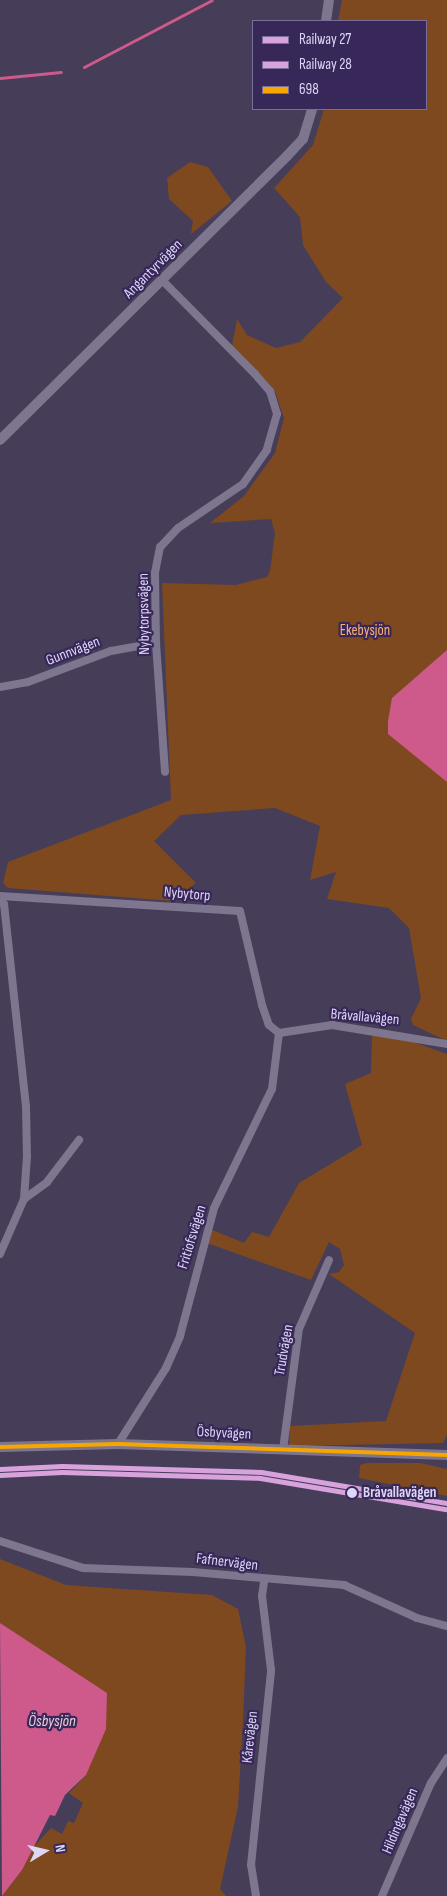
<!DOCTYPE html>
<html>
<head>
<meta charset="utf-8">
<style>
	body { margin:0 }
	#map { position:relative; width:447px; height:1896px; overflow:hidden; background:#463d59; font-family:"Sofia Sans Condensed",sans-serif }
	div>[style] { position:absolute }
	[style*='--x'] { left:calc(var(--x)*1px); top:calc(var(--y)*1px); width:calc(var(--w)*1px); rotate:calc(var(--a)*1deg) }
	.green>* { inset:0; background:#7e491e }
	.water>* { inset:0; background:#cd5a8b }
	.stream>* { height:3px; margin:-1.5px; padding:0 1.5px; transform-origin:1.5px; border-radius:1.5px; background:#cd5a8b }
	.minor>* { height:8px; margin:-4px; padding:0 4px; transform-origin:4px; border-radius:4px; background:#7d768e }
	.tertiary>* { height:10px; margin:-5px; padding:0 5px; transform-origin:5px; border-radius:5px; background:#7d768e }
	.bus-1>* { height:4px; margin:-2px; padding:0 2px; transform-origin:2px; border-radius:2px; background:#f7a600 }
	.rail-1>* { height:5px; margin:-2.5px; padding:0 2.5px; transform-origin:2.5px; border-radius:2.5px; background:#d8a2dd }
	.rail-2>* { height:5px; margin:-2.5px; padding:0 2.5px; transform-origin:2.5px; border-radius:2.5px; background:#d8a2dd }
	.dots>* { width:14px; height:14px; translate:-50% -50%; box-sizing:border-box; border:2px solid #382759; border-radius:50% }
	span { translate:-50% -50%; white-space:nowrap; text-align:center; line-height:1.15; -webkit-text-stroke:4.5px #382759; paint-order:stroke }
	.street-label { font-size:15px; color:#ded6f6 }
	.park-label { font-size:15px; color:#fcb075 }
	.stop-label { font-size:15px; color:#ded6f6; font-weight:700 }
	.left { translate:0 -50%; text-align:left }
	.water-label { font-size:16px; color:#efced8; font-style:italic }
	.legend { position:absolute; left:252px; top:20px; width:175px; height:90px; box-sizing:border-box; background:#382759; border:1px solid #7a6d98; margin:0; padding:6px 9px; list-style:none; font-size:15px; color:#ded6f6 }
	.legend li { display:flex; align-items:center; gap:10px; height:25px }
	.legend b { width:25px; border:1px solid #7a6d98 }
	.north { position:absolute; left:20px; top:1826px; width:50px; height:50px; -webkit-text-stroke:4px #382759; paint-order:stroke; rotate:81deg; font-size:14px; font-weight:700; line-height:20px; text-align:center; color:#ded6f6 }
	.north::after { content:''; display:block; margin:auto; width:18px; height:22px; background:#ded6f6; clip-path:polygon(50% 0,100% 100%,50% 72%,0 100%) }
</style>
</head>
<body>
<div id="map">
	<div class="green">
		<div style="clip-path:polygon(342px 0,447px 0,447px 1041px,413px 1025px,411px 1019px,421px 998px,409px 928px,389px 908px,327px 899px,336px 872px,310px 880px,320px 826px,275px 808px,181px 815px,154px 841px,196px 883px,172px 901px,8px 888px,3px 883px,8px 862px,171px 800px,162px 583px,236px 585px,267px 577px,270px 571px,275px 533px,271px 519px,210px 523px,244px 496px,275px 453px,284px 418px,275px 391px,232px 346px,237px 319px,247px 335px,276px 348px,300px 342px,343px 298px,326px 282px,303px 245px,300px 217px,274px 188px,313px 145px,324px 109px,426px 109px,426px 21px,338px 21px)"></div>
		<div style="clip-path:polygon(190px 162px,208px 167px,232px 201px,191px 234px,193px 221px,169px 199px,167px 178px)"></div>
		<div style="clip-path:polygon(372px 1036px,399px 1037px,447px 1054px,447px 1435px,443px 1443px,289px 1446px,290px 1426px,386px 1421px,415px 1333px,329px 1274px,339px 1272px,344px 1265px,340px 1249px,329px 1242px,311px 1280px,207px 1243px,210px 1229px,244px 1243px,252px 1232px,269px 1237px,299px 1183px,362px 1145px,345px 1084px,371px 1073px)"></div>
		<div style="clip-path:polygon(367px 1463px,421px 1463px,447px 1469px,447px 1496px,359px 1478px,360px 1465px)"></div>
		<div style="clip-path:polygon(0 1559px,66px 1585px,212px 1595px,238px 1609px,246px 1647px,243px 1721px,238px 1807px,220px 1889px,226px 1896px,2px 1896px,22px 1870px,27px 1854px,51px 1828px,62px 1834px,68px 1821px,74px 1823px,83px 1803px,69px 1793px,86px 1775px,19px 1638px,0 1623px)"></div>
	</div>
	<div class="water">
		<div style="clip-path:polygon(447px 650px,447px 782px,388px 734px,388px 721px,392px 698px)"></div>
		<div style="clip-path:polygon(0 1623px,107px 1693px,106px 1729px,86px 1775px,65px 1795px,55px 1816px,50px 1815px,22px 1870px,2px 1896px)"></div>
	</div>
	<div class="stream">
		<div style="--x:84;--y:67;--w:144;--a:-27.6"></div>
		<div style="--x:0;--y:78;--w:61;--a:-5.6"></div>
	</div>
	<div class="minor">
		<div style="--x:163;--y:281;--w:131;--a:45.3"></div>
		<div style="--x:255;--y:374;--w:23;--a:49"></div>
		<div style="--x:270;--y:391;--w:24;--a:73"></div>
		<div style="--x:277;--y:414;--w:37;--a:106"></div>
		<div style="--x:267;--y:450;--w:42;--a:125.2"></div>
		<div style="--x:243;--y:484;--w:78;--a:145.9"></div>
		<div style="--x:178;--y:528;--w:26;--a:133"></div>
		<div style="--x:160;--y:547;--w:26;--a:101"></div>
		<div style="--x:155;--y:573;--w:70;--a:89.2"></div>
		<div style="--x:156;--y:643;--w:129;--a:86"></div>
		<div style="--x:0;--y:687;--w:28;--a:-10"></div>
		<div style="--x:28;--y:682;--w:89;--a:-20.5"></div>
		<div style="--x:111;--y:651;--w:46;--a:-10.1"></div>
		<div style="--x:0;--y:896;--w:240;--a:3.6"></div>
		<div style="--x:240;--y:911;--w:97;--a:76.8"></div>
		<div style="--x:262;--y:1005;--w:21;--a:71"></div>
		<div style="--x:269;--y:1025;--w:13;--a:39"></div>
		<div style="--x:0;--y:899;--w:6;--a:51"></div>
		<div style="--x:4;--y:904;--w:203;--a:83.8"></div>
		<div style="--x:26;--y:1106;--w:50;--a:88.9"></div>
		<div style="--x:27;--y:1156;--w:43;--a:94"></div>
		<div style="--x:24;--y:1199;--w:60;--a:113.6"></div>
		<div style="--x:279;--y:1033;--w:54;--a:-8.6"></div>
		<div style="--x:332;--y:1025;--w:117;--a:9.4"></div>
		<div style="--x:24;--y:1199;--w:29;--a:-36"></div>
		<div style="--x:47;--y:1182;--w:53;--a:-52.7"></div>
		<div style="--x:118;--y:1444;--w:90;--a:-57.7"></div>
		<div style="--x:166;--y:1368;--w:35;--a:-66"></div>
		<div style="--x:180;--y:1336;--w:132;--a:-75.1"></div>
		<div style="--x:214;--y:1208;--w:132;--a:-64"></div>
		<div style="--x:272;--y:1089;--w:56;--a:-82.9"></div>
		<div style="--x:283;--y:1450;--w:122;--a:-82.5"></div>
		<div style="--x:299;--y:1329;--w:75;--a:-66.5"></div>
		<div style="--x:0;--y:1541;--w:87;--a:18"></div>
		<div style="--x:83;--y:1568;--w:110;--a:2.1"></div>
		<div style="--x:193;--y:1572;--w:152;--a:4.9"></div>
		<div style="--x:344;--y:1585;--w:80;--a:24.3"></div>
		<div style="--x:417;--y:1618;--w:31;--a:15"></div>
		<div style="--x:256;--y:1896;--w:31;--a:-99"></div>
		<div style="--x:251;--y:1865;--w:196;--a:-84.1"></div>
		<div style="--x:271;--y:1670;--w:75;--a:-96.9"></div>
		<div style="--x:262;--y:1596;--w:15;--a:-82"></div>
		<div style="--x:382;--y:1896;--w:123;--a:-66.6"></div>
		<div style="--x:431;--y:1783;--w:30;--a:-57"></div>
	</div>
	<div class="tertiary">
		<div style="--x:326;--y:21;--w:21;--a:-82"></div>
		<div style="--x:0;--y:440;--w:404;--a:-44.7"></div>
		<div style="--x:287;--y:156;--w:23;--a:-47"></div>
		<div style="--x:303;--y:139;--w:31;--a:-73"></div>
		<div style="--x:0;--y:1447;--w:118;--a:-1.5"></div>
		<div style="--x:118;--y:1444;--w:329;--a:1.9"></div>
	</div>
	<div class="bus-1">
		<div style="--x:0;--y:1447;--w:118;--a:-1.5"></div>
		<div style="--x:118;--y:1444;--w:329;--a:1.9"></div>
	</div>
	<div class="rail-1">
		<div style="--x:0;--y:1469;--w:62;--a:-2.8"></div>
		<div style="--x:62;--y:1466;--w:199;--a:1.7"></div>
		<div style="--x:261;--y:1472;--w:189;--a:9.5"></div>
	</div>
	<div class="rail-2">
		<div style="--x:0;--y:1475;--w:62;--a:-2.8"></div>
		<div style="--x:62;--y:1472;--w:198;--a:1.7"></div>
		<div style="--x:260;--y:1478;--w:189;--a:9.5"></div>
	</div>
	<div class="dots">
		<div style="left:352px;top:1493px;background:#ded6f6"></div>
	</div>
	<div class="street-label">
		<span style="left:153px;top:269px;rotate:-45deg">Angantyrvägen</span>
		<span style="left:144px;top:614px;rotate:-91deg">Nybytorpsvägen</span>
		<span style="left:73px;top:651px;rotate:-21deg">Gunnvägen</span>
		<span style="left:187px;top:894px;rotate:5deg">Nybytorp</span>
		<span style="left:365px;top:1017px;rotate:5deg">Bråvallavägen</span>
		<span style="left:192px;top:1237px;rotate:-73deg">Fritiofsvägen</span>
		<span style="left:284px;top:1350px;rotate:-80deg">Trudvägen</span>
		<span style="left:224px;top:1433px;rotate:3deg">Ösbyvägen</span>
		<span style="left:227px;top:1562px;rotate:7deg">Fafnervägen</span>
		<span style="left:250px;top:1737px;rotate:-84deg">Kårevägen</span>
		<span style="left:400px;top:1821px;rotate:-67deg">Hildingavägen</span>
	</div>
	<div class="park-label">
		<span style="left:365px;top:631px">Ekebysjön</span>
	</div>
	<div class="stop-label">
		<span class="left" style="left:363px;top:1493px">Bråvallavägen</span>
	</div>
	<div class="water-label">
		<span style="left:52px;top:1722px">Ösbysjön</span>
	</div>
	<ul class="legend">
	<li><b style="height:6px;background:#d8a2dd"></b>Railway 27</li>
	<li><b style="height:6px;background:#d8a2dd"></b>Railway 28</li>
	<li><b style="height:6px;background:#f7a600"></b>698</li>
	</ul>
	<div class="north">N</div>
</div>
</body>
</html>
